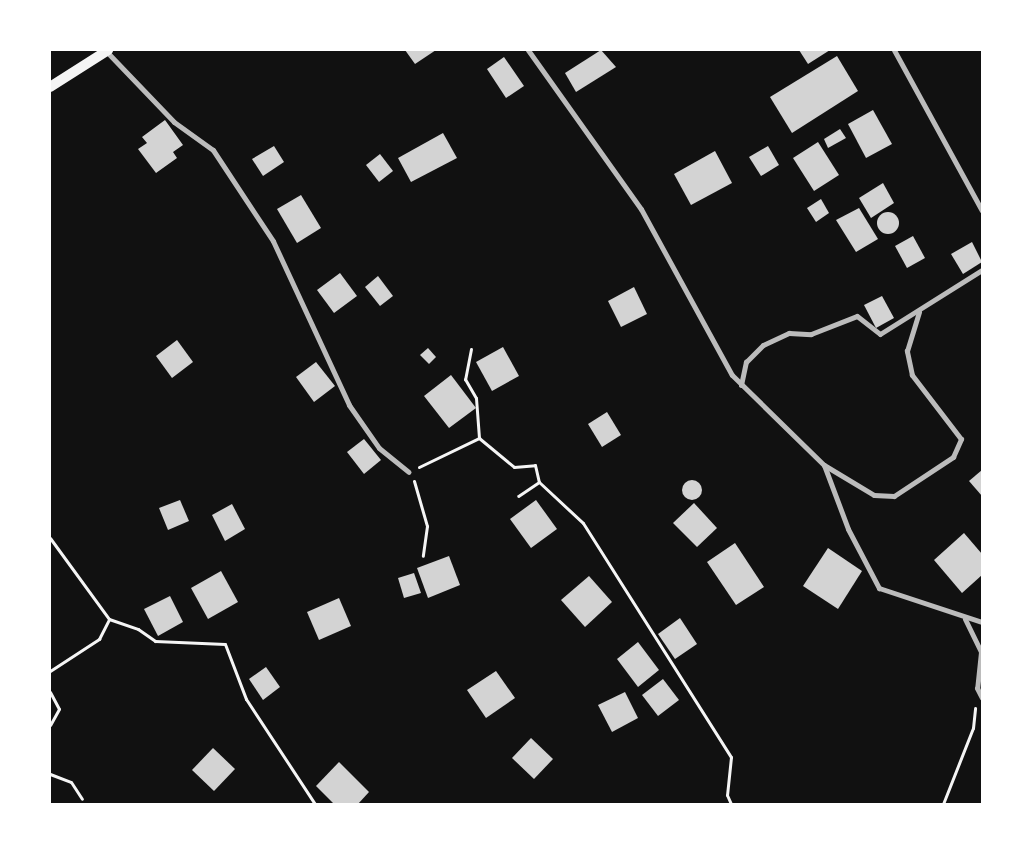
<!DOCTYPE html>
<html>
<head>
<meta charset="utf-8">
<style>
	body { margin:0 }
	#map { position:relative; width:1032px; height:854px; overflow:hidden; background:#111; font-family:"IBM Plex Sans",sans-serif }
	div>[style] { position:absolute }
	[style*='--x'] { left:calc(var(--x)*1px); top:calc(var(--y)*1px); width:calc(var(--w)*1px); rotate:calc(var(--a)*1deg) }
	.building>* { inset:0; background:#d3d3d3 }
	.round { border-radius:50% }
	.path>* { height:3px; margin:-1.5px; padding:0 1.5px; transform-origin:1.5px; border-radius:1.5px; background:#f5f5f5 }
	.minor>* { height:5px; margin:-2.5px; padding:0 2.5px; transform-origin:2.5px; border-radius:2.5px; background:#bcbcbc }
	.secondary>* { height:10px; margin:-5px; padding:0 5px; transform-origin:5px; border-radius:5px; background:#f5f5f5 }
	span { translate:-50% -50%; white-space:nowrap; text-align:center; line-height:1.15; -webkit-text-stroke:5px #fff; paint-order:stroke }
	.frame { position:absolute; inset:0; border:51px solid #fff; pointer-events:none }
</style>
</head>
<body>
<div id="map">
	<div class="building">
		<div style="clip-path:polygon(405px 50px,436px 50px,415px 64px)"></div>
		<div style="clip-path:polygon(601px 50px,616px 67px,576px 92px,565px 73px)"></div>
		<div style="clip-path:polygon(799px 50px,830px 50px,808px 64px)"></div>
		<div style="clip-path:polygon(837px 56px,858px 91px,792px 133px,770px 97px)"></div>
		<div style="clip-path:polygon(504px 57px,524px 86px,506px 98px,487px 69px)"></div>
		<div style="clip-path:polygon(873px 110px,892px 144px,866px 158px,848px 124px)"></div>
		<div style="clip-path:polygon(165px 120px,183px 145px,173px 152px,177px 158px,156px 173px,138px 149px,147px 143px,142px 137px)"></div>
		<div style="clip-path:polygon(840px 129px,846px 138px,828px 148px,824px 139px)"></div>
		<div style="clip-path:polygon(443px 133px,457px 158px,411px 182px,398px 158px)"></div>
		<div style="clip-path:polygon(818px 142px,839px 175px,814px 191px,793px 158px)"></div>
		<div style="clip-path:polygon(274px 146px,284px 162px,263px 176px,252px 159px)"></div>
		<div style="clip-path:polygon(768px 146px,779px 165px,761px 176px,749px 157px)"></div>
		<div style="clip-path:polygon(715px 151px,732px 183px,691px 205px,674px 174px)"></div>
		<div style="clip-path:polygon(380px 154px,393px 171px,379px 182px,366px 165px)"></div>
		<div style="clip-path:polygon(883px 183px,894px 203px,871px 218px,859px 198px)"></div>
		<div style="clip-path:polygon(301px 195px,321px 228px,297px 243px,277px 209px)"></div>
		<div style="clip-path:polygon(821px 199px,829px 213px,816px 222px,807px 208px)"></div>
		<div style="clip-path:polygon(859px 208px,878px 239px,856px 252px,836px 220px)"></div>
		<div class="round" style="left:877px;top:212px;width:22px;height:22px"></div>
		<div style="clip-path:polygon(913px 236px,925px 258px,907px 268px,895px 246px)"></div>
		<div style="clip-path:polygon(972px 242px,982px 262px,963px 274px,951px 254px)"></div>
		<div style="clip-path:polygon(340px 273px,357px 296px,334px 313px,317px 290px)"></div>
		<div style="clip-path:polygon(378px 276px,393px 296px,380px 306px,365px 287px)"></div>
		<div style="clip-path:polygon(634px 287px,647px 314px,621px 327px,608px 301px)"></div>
		<div style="clip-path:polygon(882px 296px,894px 318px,876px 328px,864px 305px)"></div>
		<div style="clip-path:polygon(177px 340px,193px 362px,172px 378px,156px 356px)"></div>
		<div style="clip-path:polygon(503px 347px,519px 376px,492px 391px,476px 362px)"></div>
		<div style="clip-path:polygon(428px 348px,436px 357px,429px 364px,420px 355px)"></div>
		<div style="clip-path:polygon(316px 362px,335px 386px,314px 402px,296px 377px)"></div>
		<div style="clip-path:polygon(451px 375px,476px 408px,449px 428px,424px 396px)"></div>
		<div style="clip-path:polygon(607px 412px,621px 435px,602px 447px,588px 424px)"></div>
		<div style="clip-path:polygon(364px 439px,381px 460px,364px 474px,347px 452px)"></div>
		<div style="clip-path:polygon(982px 470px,982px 496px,969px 481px)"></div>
		<div class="round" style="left:682px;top:480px;width:20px;height:20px"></div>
		<div style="clip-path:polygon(180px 500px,189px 521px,168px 530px,159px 508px)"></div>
		<div style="clip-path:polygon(536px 500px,557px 529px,531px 548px,510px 519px)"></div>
		<div style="clip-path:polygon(694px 503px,717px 528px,697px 547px,673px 523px)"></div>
		<div style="clip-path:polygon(232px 504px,245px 529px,225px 541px,212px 515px)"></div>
		<div style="clip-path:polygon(964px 533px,982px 554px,982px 575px,962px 593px,934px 560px)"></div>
		<div style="clip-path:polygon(735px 543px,764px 587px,736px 605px,707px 562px)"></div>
		<div style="clip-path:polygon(828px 548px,862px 571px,838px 609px,803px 586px)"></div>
		<div style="clip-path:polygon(449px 556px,460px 585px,428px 598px,417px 568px)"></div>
		<div style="clip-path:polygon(221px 571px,238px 602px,208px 619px,191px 588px)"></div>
		<div style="clip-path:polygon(414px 573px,421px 593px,404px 598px,398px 578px)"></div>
		<div style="clip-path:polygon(589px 576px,612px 602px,585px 627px,561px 600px)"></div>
		<div style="clip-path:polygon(170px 596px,183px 622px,158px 636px,144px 609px)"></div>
		<div style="clip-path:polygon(339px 598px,351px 626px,319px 640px,307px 612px)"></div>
		<div style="clip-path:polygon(680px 618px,697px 644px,675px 659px,658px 634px)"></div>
		<div style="clip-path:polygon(638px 642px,659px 670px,638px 687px,617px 659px)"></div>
		<div style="clip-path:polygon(266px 667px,280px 687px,263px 700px,249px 679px)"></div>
		<div style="clip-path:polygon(496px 671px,515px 698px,486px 718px,467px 690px)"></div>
		<div style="clip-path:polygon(663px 679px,679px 700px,658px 716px,642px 695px)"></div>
		<div style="clip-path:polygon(625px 692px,638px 718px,612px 732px,598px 705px)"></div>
		<div style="clip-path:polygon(531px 738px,553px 759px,534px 779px,512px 758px)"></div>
		<div style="clip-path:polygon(213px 748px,235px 769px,214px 791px,192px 770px)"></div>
		<div style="clip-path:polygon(339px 762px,369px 792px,358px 804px,334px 804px,316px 786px)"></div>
	</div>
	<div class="path">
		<div style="--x:471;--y:349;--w:31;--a:101"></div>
		<div style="--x:465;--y:379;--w:22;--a:60"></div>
		<div style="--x:476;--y:398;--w:40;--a:85.7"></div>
		<div style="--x:479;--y:438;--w:45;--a:39.6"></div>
		<div style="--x:514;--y:467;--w:21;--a:-5"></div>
		<div style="--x:535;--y:465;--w:17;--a:77"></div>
		<div style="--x:539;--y:482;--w:25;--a:146"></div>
		<div style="--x:419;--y:467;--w:67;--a:-25.8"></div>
		<div style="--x:414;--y:481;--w:47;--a:73.9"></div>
		<div style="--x:427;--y:526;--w:30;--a:98"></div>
		<div style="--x:539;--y:482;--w:60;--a:43"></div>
		<div style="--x:583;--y:523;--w:277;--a:57.7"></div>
		<div style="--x:731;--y:757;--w:38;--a:96"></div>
		<div style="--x:727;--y:795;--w:10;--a:66"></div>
		<div style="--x:50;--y:538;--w:100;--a:53.9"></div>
		<div style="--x:109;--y:619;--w:31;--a:19"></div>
		<div style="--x:138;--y:629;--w:21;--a:35"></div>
		<div style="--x:155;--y:641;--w:70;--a:2.5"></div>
		<div style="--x:225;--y:644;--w:59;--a:69.1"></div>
		<div style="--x:246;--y:699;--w:126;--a:56.7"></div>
		<div style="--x:50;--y:671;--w:59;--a:-33.1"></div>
		<div style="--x:99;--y:639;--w:22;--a:-63"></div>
		<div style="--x:50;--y:692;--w:19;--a:62"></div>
		<div style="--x:59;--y:709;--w:18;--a:119"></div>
		<div style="--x:50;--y:774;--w:22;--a:21"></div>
		<div style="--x:71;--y:782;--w:20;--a:57"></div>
		<div style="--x:943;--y:804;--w:82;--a:-68.5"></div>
		<div style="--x:973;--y:728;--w:20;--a:-84"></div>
	</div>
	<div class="minor">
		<div style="--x:528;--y:50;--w:195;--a:54.6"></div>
		<div style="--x:641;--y:209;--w:189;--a:61.3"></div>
		<div style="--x:732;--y:375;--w:129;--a:44.4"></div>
		<div style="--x:824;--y:465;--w:68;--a:69.4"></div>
		<div style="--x:848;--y:529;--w:67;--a:62.3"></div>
		<div style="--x:879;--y:588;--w:108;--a:18.3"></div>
		<div style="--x:894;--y:50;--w:183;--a:61.3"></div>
		<div style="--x:106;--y:51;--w:98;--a:46.2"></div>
		<div style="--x:174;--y:122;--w:48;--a:35.7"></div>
		<div style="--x:213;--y:150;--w:109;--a:56.6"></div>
		<div style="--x:273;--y:241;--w:181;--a:65.1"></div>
		<div style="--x:349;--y:405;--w:52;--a:55.1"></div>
		<div style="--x:379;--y:448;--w:38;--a:39"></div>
		<div style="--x:741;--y:385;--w:24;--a:-78"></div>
		<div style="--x:746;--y:362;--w:24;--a:-45"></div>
		<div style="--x:763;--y:345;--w:29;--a:-25"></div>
		<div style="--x:789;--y:333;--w:22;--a:3"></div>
		<div style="--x:811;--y:334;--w:49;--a:-21.4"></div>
		<div style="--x:857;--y:316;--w:29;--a:38"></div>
		<div style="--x:880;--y:334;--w:120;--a:-32.1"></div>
		<div style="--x:824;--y:465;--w:58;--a:31"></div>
		<div style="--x:874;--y:495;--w:20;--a:3"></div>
		<div style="--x:894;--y:496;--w:71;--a:-33.5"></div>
		<div style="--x:953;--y:457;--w:20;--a:-66"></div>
		<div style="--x:961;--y:439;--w:81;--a:-127.4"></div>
		<div style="--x:912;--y:375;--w:25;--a:-102"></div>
		<div style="--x:907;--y:351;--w:41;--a:-72.9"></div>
		<div style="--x:965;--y:619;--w:37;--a:64"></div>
		<div style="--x:981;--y:652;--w:36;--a:96"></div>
		<div style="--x:977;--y:688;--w:11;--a:63"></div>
	</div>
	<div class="secondary">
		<div style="--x:50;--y:87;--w:69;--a:-32.5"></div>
	</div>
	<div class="frame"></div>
</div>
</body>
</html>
